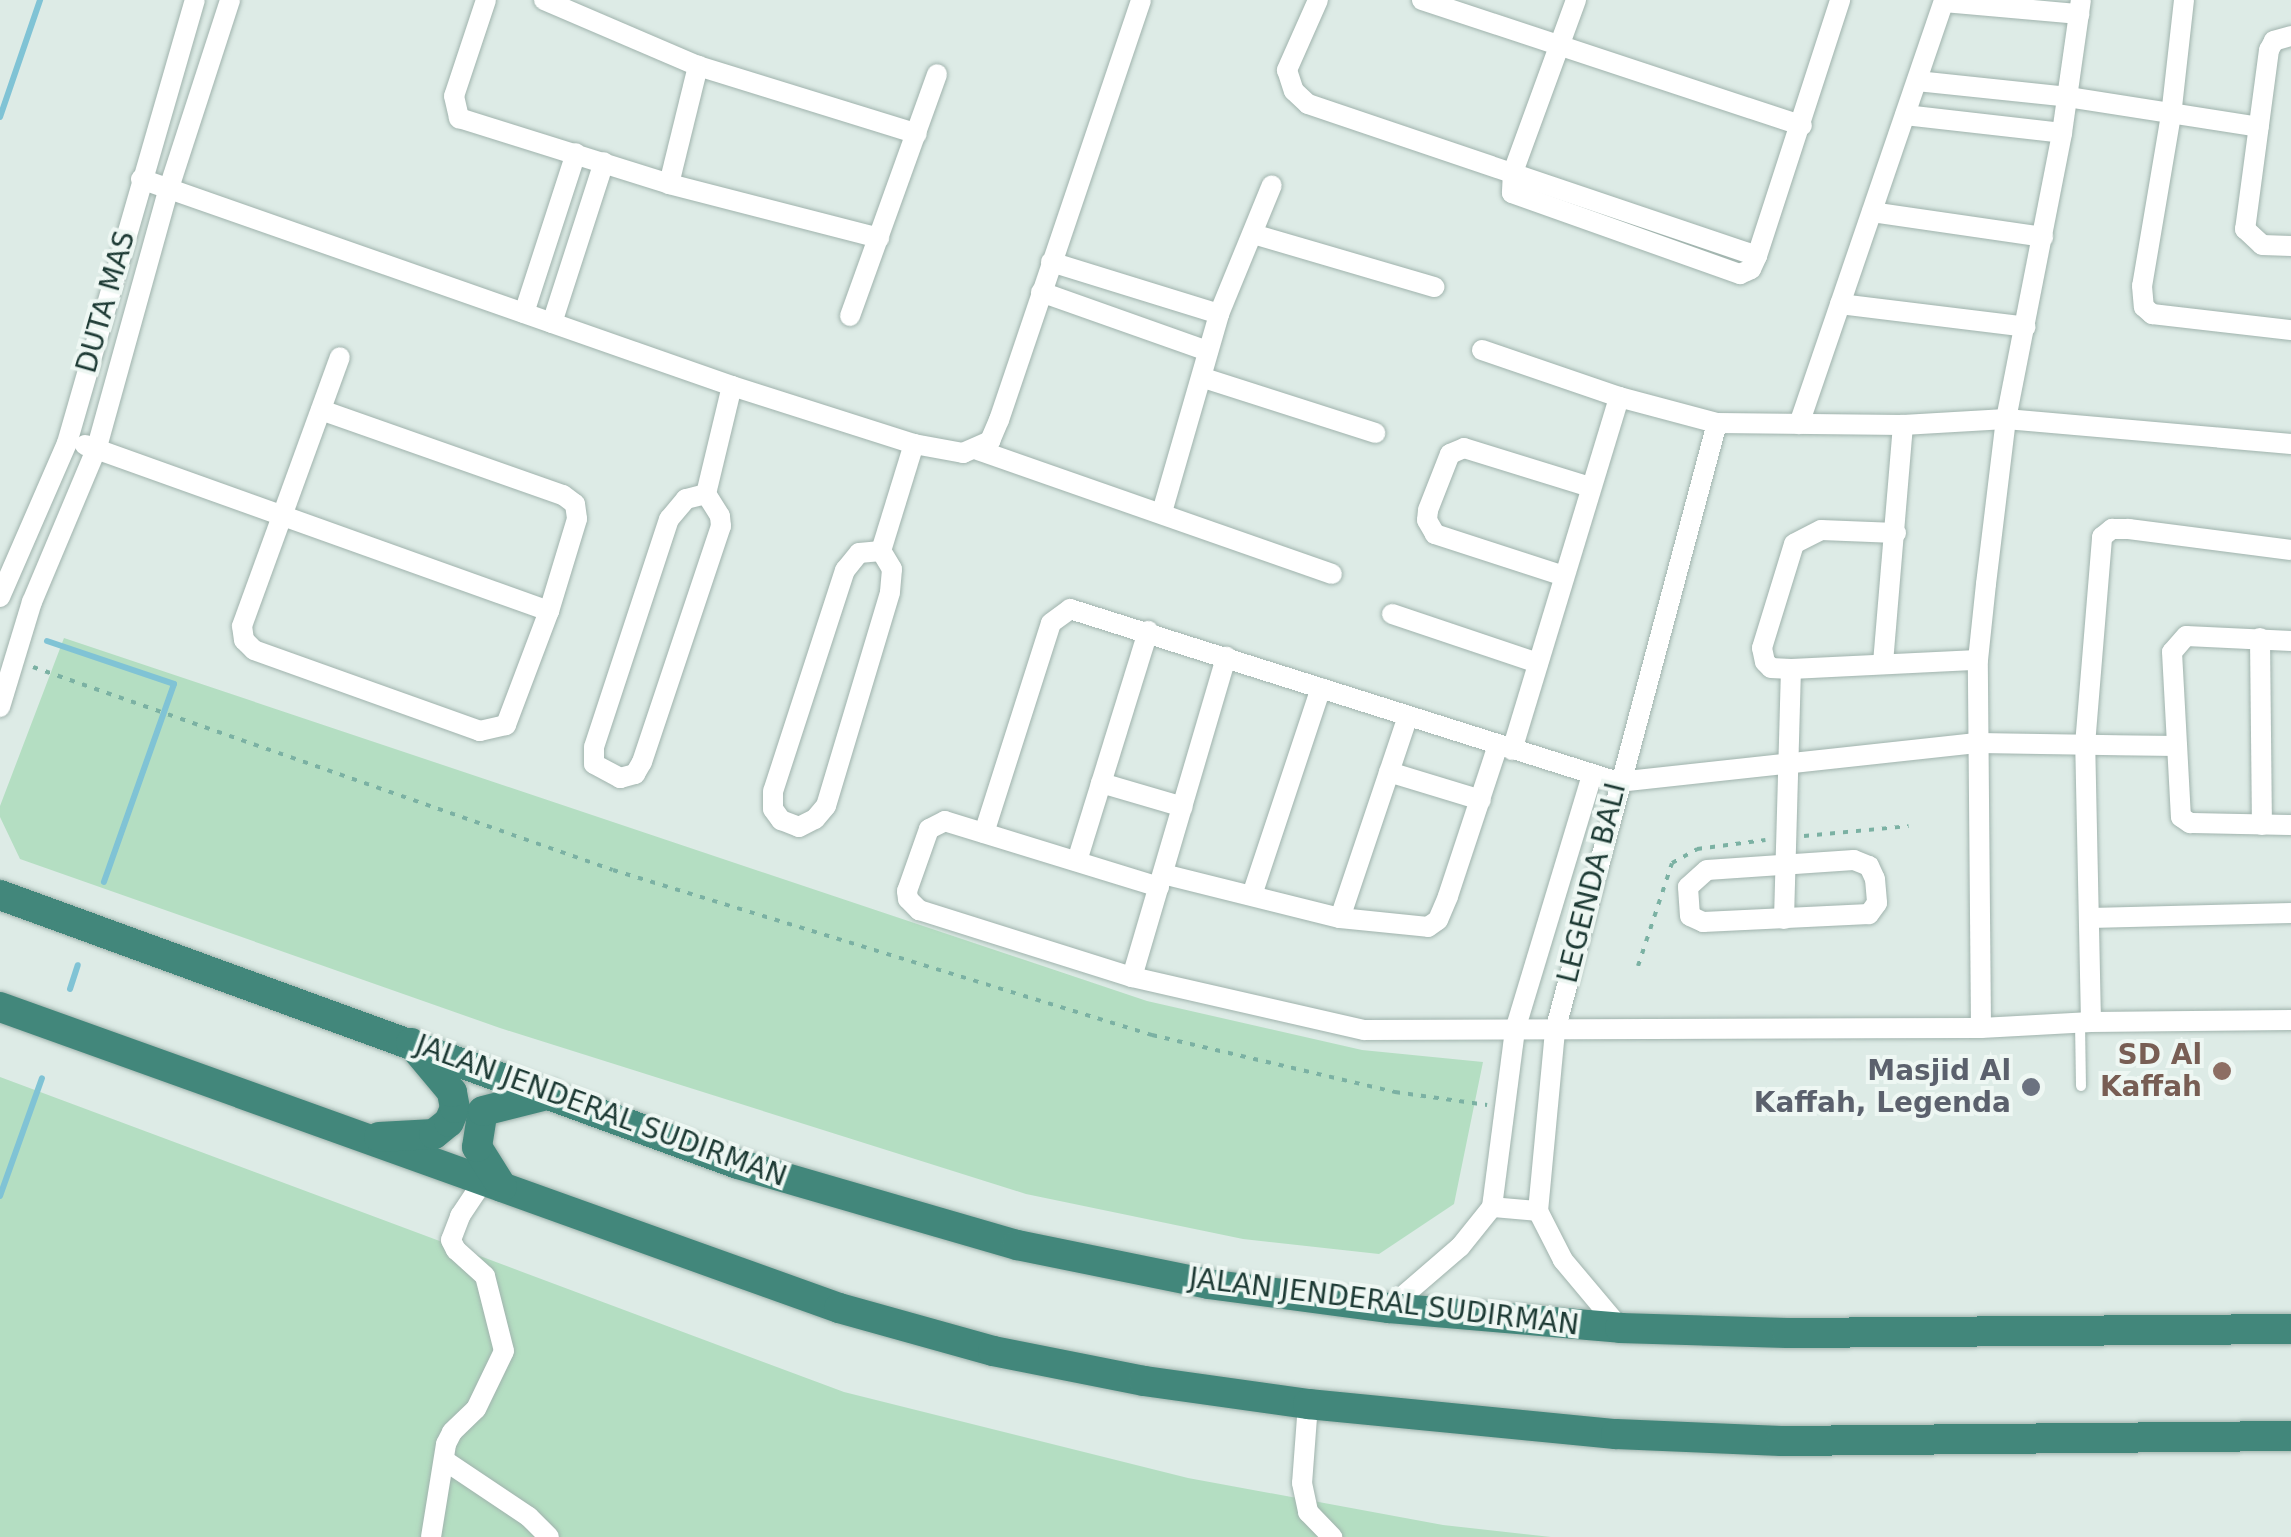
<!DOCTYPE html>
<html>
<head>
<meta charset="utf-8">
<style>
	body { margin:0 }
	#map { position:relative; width:2291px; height:1537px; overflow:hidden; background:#ddebe6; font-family:"DejaVu Sans",sans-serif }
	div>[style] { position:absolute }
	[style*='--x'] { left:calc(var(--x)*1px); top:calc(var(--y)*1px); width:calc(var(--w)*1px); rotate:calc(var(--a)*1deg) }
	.green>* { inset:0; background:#b4dec2 }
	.stream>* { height:6px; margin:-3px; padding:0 3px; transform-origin:3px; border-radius:3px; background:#80c3d5 }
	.path>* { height:4px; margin-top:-2px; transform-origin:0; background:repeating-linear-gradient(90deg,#7bb1a3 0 5px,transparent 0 13px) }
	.roads { filter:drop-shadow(0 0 2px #a0b3ad) drop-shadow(0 0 2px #a0b3ad) }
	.service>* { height:10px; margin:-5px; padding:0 5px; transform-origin:5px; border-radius:5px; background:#fff }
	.minor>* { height:20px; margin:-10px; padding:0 10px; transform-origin:10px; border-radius:10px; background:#fff }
	.trunk>* { height:30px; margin:-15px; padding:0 15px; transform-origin:15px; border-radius:15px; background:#42877b }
	.dots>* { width:28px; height:28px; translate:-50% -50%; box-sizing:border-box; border:5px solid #eef7f3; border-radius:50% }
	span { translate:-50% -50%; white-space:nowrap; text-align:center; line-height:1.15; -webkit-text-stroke:8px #eef7f3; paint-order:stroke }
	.street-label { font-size:28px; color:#1e3b35 }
	.education-label { font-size:28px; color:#785e54; font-weight:700 }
	.right { translate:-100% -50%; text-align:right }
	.worship-label { font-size:28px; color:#5b616d; font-weight:700 }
</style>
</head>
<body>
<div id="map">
	<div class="green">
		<div style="clip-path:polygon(64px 638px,1147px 1001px,1362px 1050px,1483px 1062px,1454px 1204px,1379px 1254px,1243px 1239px,1026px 1194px,500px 1028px,20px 859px,0 817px,0 806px)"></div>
		<div style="clip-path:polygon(0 1077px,844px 1392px,1188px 1478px,1443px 1525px,1551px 1537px,0 1537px)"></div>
	</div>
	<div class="stream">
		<div style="--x:0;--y:117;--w:124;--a:-71.1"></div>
		<div style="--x:47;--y:641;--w:134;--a:18.7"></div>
		<div style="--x:174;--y:684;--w:210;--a:109.5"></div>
		<div style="--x:70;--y:989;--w:25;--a:-72"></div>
		<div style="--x:0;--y:1196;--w:125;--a:-70.4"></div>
	</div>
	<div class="path">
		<div style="--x:33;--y:667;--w:614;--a:19.29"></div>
		<div style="--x:613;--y:870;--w:564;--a:17.02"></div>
		<div style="--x:1152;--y:1035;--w:250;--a:13.2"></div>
		<div style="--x:1395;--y:1092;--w:93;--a:8"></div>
		<div style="--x:1804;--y:836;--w:105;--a:-5.4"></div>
		<div style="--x:1638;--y:966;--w:108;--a:-71.7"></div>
		<div style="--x:1672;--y:863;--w:29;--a:-29"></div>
		<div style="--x:1697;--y:849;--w:69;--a:-7.5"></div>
	</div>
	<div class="roads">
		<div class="service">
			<div style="--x:2080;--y:1023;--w:63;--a:89.1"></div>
		</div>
		<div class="minor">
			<div style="--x:486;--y:0;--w:101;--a:108.4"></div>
			<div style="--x:454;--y:96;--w:23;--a:77"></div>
			<div style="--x:459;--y:118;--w:220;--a:17.4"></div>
			<div style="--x:669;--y:184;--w:217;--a:14.4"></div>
			<div style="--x:544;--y:0;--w:168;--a:23.2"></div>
			<div style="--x:698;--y:66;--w:229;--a:17.2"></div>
			<div style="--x:1318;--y:0;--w:77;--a:113.9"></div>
			<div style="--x:1287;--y:70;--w:22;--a:72"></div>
			<div style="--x:1294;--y:91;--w:19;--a:43"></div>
			<div style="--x:1308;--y:104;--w:474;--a:18.7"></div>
			<div style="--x:1422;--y:0;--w:400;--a:18.3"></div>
			<div style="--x:1576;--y:0;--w:183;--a:110.1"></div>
			<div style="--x:1513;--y:172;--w:21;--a:93"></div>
			<div style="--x:1512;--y:193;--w:242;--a:19.6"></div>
			<div style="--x:1740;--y:274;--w:12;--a:-24"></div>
			<div style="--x:1751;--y:269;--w:14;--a:-65"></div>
			<div style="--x:1757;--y:256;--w:269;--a:-72"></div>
			<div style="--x:2184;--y:0;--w:116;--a:96.4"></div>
			<div style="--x:2171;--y:115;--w:173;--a:99.6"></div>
			<div style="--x:2142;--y:286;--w:21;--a:85"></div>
			<div style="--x:2144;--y:307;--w:11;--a:41"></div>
			<div style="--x:2152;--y:314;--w:140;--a:6.6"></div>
			<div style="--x:1944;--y:2;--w:136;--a:5.1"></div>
			<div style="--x:2291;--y:36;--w:18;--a:164"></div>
			<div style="--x:2274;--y:41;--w:10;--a:119"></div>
			<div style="--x:2269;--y:50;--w:181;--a:97.6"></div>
			<div style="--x:2245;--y:229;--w:23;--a:43"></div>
			<div style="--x:2262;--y:245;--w:29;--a:2"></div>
			<div style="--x:1917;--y:81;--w:152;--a:6"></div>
			<div style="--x:2068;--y:97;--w:193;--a:8.9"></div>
			<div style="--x:1905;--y:115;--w:158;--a:6.5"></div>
			<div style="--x:141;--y:179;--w:626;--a:19.3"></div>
			<div style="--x:732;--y:386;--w:191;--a:17.7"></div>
			<div style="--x:914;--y:444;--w:50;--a:10.4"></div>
			<div style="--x:963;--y:453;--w:30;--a:-24"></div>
			<div style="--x:990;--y:441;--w:23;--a:-67"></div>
			<div style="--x:999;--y:420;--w:443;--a:-71.3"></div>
			<div style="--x:669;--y:184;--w:122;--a:-76.2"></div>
			<div style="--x:1872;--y:212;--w:173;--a:8.3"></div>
			<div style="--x:1253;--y:234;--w:189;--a:16.3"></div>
			<div style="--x:1051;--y:262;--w:176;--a:17.2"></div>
			<div style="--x:1041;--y:292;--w:177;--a:19.5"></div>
			<div style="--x:1840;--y:304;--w:187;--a:7"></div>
			<div style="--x:524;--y:313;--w:168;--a:-72"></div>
			<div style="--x:850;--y:316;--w:257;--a:-70.2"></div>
			<div style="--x:552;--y:323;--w:169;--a:-72.1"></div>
			<div style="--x:1482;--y:350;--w:145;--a:18.9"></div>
			<div style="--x:1619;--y:397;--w:101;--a:14.9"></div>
			<div style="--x:1717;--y:423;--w:186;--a:0.6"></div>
			<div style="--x:1903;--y:425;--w:103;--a:-3.3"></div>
			<div style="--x:2006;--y:419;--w:286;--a:5"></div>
			<div style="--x:1204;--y:378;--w:180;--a:17.8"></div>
			<div style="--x:321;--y:410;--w:256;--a:19.4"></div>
			<div style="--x:563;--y:495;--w:15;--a:37"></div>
			<div style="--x:575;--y:504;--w:15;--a:82"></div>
			<div style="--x:577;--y:519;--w:96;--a:106.9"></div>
			<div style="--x:549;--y:611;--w:122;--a:110.7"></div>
			<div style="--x:506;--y:725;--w:27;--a:167"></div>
			<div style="--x:480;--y:731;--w:240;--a:-160.3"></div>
			<div style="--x:254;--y:650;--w:14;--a:-135"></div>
			<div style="--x:244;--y:640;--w:14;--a:-98"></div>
			<div style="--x:242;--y:626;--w:286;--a:-70"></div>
			<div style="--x:1799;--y:424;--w:448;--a:-71.1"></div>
			<div style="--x:85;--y:445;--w:493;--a:19.7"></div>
			<div style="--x:978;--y:450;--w:375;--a:19.3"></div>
			<div style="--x:706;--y:494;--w:21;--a:166"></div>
			<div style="--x:686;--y:499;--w:26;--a:130"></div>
			<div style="--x:669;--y:519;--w:240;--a:108.2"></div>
			<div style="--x:594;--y:747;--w:17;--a:90"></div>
			<div style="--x:594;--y:764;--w:30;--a:28"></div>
			<div style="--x:620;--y:778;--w:16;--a:-15"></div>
			<div style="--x:635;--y:774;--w:14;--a:-60"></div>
			<div style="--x:642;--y:762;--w:249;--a:-71.5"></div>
			<div style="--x:721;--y:526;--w:10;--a:-96"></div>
			<div style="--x:720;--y:516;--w:26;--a:-122"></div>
			<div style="--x:706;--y:494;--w:111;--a:-76.5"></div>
			<div style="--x:1162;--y:512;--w:206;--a:-73.9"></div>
			<div style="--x:1219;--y:314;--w:139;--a:-67.7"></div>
			<div style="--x:1896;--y:533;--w:75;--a:-177.7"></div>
			<div style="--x:1821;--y:530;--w:30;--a:153"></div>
			<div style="--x:1794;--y:544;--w:109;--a:107.1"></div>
			<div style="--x:1762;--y:648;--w:14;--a:78"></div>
			<div style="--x:1765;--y:662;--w:8;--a:45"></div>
			<div style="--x:1771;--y:668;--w:20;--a:3"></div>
			<div style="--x:1791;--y:669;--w:187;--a:-2.8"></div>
			<div style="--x:881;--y:551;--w:22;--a:175"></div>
			<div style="--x:859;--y:553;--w:22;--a:129"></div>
			<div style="--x:845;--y:570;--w:232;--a:108"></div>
			<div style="--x:773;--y:791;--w:18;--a:90"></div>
			<div style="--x:773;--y:809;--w:14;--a:54"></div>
			<div style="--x:781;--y:820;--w:19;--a:21"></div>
			<div style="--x:799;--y:827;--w:18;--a:-27"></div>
			<div style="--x:815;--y:819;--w:17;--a:-50"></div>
			<div style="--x:826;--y:806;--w:223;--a:-73.3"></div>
			<div style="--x:890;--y:592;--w:23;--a:-85"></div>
			<div style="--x:892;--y:569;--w:21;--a:-121"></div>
			<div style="--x:881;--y:551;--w:112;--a:-72.9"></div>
			<div style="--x:1564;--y:576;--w:136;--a:-162"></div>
			<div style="--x:1435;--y:534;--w:16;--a:-120"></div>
			<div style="--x:1427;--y:520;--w:10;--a:-84"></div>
			<div style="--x:1428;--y:510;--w:60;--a:-68.6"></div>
			<div style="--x:1450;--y:454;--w:15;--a:-23"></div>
			<div style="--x:1464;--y:448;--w:132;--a:17.2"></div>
			<div style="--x:0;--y:597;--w:168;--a:-66.5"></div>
			<div style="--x:67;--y:443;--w:461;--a:-73.9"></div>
			<div style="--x:1392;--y:614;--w:154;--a:18.6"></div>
			<div style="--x:2260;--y:638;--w:187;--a:89.4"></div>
			<div style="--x:2291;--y:641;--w:105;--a:-177.3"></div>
			<div style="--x:2186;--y:636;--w:21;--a:131"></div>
			<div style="--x:2172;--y:652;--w:165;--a:86.9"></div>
			<div style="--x:2181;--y:817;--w:11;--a:34"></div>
			<div style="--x:2190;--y:823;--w:101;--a:1.1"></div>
			<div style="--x:1883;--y:663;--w:239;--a:-85.2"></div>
			<div style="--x:0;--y:707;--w:110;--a:-73.1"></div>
			<div style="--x:32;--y:602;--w:168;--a:-67.2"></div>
			<div style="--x:97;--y:447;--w:269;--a:-74.5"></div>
			<div style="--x:169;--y:188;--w:198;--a:-72"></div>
			<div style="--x:1512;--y:750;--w:369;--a:-73.1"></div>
			<div style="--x:1389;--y:772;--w:96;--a:16.9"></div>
			<div style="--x:1101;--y:783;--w:85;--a:16.3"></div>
			<div style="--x:984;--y:833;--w:220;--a:-72.3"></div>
			<div style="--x:1051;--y:623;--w:24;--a:-36"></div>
			<div style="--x:1070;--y:609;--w:575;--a:17.52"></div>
			<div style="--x:1618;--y:782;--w:363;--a:-6.2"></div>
			<div style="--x:1979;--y:743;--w:198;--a:0.9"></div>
			<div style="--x:1854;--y:860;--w:16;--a:22"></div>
			<div style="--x:1869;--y:866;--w:14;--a:65"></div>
			<div style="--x:1875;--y:879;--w:24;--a:85"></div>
			<div style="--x:1877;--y:903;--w:14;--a:126"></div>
			<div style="--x:1869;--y:914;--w:166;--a:177.2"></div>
			<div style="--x:1703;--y:922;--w:14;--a:-155"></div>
			<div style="--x:1690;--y:916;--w:29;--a:-94"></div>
			<div style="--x:1688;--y:887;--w:25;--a:-42"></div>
			<div style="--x:1707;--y:870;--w:147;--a:-3.9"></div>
			<div style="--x:1077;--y:861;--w:241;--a:-72.8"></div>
			<div style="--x:1163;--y:874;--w:182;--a:14"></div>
			<div style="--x:1340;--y:918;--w:88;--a:5.8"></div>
			<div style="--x:1428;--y:927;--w:12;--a:-35"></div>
			<div style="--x:1438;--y:920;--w:26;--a:-67"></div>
			<div style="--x:1448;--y:896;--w:159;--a:-71.7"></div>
			<div style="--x:1159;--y:887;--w:224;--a:-162.9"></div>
			<div style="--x:945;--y:821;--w:18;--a:153"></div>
			<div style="--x:929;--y:829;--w:66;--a:109.5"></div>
			<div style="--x:907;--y:891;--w:8;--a:83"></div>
			<div style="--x:908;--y:899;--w:16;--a:45"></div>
			<div style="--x:919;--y:910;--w:223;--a:17.5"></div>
			<div style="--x:1132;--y:977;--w:238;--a:12.9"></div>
			<div style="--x:1364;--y:1030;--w:617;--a:-0.19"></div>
			<div style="--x:1981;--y:1028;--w:110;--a:-3.1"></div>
			<div style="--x:2091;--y:1022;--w:200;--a:-0.6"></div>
			<div style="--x:1252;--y:895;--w:218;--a:-71.6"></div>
			<div style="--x:1340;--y:918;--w:213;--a:-71.4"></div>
			<div style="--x:2090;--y:918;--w:201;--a:-1.4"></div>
			<div style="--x:1784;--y:919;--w:250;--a:-88.4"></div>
			<div style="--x:1132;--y:977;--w:334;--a:-73.6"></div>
			<div style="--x:2091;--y:1022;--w:277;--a:-91.2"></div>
			<div style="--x:2085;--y:745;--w:209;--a:-85.3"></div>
			<div style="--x:2102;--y:537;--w:13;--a:-39"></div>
			<div style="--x:2112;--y:529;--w:17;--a:0"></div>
			<div style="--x:2129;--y:529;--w:163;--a:7.4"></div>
			<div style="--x:1981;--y:1028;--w:368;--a:-90.5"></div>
			<div style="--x:1978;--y:660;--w:76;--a:-84"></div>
			<div style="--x:1986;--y:584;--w:166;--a:-83.1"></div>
			<div style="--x:2006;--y:419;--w:291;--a:-78.9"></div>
			<div style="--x:2062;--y:133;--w:134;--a:-81.9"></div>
			<div style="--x:1492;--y:1207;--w:46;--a:5"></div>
			<div style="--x:1389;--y:1308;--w:94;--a:-40.7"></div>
			<div style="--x:1460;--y:1247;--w:51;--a:-51.3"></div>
			<div style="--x:1492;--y:1207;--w:178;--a:-82.6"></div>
			<div style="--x:1515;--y:1030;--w:266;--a:-73.2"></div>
			<div style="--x:1620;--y:1328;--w:89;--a:-130"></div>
			<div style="--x:1563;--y:1260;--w:55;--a:-117"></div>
			<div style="--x:1538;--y:1211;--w:181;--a:-84.6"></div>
			<div style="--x:1555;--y:1031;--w:629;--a:-75.08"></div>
			<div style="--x:1308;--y:1404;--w:79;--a:94.3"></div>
			<div style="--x:1302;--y:1483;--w:30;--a:78"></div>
			<div style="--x:1308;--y:1512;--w:35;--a:46"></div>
			<div style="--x:444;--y:1460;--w:102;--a:33.8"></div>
			<div style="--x:529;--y:1517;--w:28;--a:45"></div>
			<div style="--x:431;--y:1537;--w:94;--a:-80.8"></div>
			<div style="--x:446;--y:1444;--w:13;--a:-63"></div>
			<div style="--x:452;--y:1432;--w:33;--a:-44"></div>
			<div style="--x:476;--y:1409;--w:64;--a:-64.2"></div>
			<div style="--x:504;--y:1351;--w:77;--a:-104.2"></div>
			<div style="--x:485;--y:1276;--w:39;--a:-138"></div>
			<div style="--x:456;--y:1250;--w:11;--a:-117"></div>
			<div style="--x:451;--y:1240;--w:26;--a:-69"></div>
			<div style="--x:460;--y:1216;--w:43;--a:-56.3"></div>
		</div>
		<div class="trunk">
			<div style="--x:0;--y:895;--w:785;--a:20.03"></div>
			<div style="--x:738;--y:1164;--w:291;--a:16.2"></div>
			<div style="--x:1017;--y:1245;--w:195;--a:11.5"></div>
			<div style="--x:1208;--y:1284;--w:183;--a:7.6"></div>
			<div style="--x:1389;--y:1308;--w:232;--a:4.9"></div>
			<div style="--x:1620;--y:1328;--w:167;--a:1.7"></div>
			<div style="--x:1787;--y:1333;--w:504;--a:-0.45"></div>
			<div style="--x:0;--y:1007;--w:891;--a:19.74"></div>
			<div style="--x:839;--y:1308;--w:160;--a:15.6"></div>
			<div style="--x:993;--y:1351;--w:154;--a:11.2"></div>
			<div style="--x:1144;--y:1381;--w:166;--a:8"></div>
			<div style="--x:1308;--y:1404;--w:309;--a:5.6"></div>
			<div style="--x:1616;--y:1434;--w:165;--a:2.4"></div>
			<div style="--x:1781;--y:1441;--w:510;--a:-0.56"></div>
			<div style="--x:379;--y:1137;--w:55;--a:-3.1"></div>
			<div style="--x:434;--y:1134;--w:19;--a:-39"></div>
			<div style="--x:449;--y:1122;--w:15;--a:-67"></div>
			<div style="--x:455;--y:1108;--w:16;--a:-101"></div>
			<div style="--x:452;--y:1092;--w:64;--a:-129.9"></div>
			<div style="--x:502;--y:1187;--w:47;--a:-122"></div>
			<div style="--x:477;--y:1147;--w:36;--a:-81"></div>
			<div style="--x:483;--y:1111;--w:70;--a:-14"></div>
		</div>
	</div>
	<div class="dots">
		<div style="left:2222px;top:1071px;background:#8d6e63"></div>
		<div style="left:2031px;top:1087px;background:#6b7280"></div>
	</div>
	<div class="street-label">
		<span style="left:106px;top:302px;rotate:-74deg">DUTA MAS</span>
		<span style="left:1592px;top:883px;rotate:-76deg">LEGENDA BALI</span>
		<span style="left:601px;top:1111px;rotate:20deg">JALAN JENDERAL SUDIRMAN</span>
		<span style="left:1384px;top:1302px;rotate:7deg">JALAN JENDERAL SUDIRMAN</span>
	</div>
	<div class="education-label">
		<span class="right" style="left:2202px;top:1071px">SD Al<br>Kaffah</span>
	</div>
	<div class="worship-label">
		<span class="right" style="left:2011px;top:1087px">Masjid Al<br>Kaffah, Legenda</span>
	</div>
</div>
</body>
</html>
